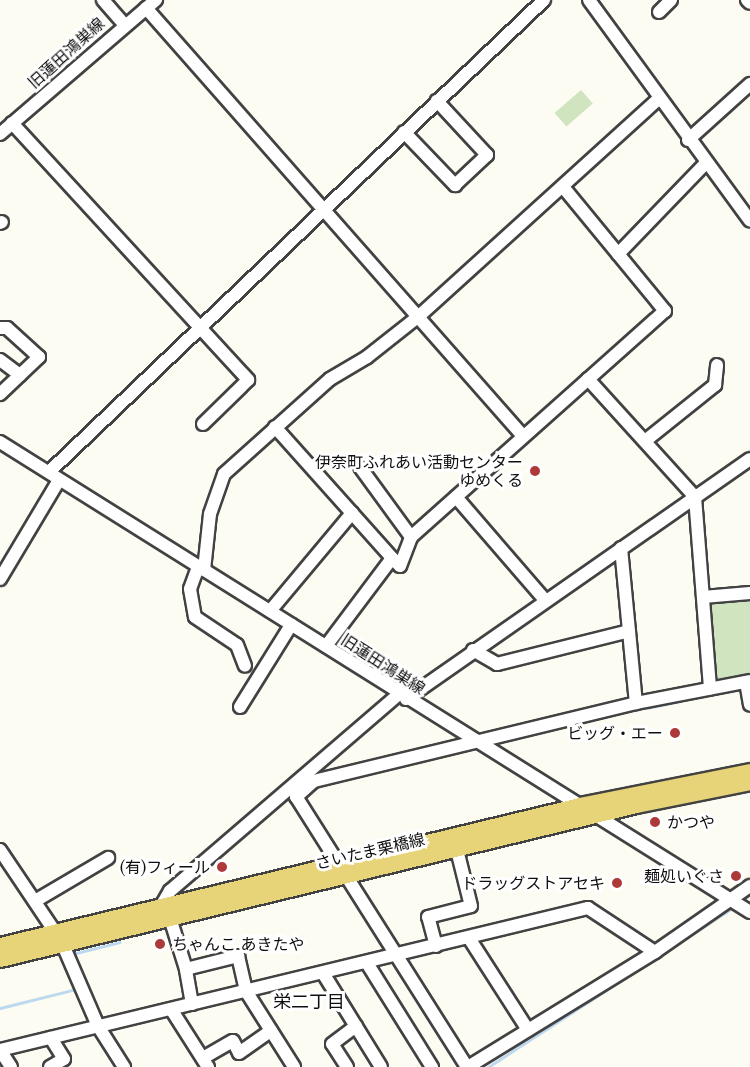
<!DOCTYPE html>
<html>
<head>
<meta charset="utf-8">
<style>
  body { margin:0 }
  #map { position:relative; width:750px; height:1067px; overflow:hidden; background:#fdfcf2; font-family:"Libre Baskerville","Noto Sans JP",serif }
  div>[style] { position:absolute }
  .green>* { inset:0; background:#d0e4bf; transform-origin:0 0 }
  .stream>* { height:3px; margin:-1.5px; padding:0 1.5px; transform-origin:1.5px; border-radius:1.5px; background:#bdd9ef }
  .roads { filter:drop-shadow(2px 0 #424242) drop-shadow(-2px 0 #424242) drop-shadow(0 2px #424242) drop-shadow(0 -2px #424242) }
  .minor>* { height:12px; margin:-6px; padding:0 6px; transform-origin:6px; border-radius:6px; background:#fff }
  .major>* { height:15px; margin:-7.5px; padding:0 7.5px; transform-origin:7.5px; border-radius:7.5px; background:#e7d378 }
  .dots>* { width:16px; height:16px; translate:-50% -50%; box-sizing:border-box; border:3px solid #fff; border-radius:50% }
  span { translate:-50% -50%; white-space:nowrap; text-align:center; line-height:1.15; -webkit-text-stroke:6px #fff; paint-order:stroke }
  .street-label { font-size:16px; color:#0f0f0f }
  .poi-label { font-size:16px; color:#0f0f0f }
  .right { translate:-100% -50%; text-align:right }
  .left { translate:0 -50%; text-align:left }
  .neighbourhood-label { font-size:18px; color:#0f0f0f }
</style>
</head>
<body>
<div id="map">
  <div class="green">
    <div style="left:581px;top:90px;width:18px;height:35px;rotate:49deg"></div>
    <div style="clip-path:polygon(750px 595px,750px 675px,714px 679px,705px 600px)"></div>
  </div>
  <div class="stream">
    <div style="left:693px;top:490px;width:70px;rotate:-35.1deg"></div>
    <div style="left:545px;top:594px;width:174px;rotate:-35.2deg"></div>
    <div style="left:405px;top:692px;width:165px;rotate:-34.8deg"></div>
    <div style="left:647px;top:708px;width:34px;rotate:-12deg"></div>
    <div style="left:173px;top:896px;width:29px;rotate:-41deg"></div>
    <div style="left:740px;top:902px;width:13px;rotate:-39deg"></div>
    <div style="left:53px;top:924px;width:96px;rotate:-13.3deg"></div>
    <div style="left:24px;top:931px;width:24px;rotate:-12deg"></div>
    <div style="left:72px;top:954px;width:49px;rotate:-14deg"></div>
    <div style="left:0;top:1008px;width:78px;rotate:-14deg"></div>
    <div style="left:488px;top:1067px;width:295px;rotate:-33.1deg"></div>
  </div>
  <div class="roads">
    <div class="minor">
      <div style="left:103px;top:0;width:32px;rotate:49deg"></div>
      <div style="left:589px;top:0;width:273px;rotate:53.9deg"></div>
      <div style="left:747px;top:0;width:4px;rotate:45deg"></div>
      <div style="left:146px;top:8px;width:570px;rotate:48.63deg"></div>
      <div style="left:659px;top:12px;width:17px;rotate:-45deg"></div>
      <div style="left:12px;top:123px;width:349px;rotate:47.4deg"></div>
      <div style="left:248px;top:380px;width:63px;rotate:135.6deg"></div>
      <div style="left:404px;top:132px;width:74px;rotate:46.1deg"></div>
      <div style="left:455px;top:185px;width:44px;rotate:-43.2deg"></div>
      <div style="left:487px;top:155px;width:74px;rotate:-132.8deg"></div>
      <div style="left:0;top:134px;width:206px;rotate:-40.7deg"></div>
      <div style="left:688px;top:140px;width:84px;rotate:-42.1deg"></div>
      <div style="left:0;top:223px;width:2px;rotate:-27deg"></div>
      <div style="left:618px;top:254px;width:127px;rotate:-46deg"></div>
      <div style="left:0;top:328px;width:7px"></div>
      <div style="left:7px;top:328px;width:43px;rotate:42.2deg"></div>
      <div style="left:39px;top:357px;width:54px;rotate:136.5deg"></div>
      <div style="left:0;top:360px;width:25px;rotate:37deg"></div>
      <div style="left:588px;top:379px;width:159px;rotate:47.8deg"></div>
      <div style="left:695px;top:497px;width:192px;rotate:85.5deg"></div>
      <div style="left:275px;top:427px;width:176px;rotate:48.2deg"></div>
      <div style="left:645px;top:441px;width:90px;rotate:-38.7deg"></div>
      <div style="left:715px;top:385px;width:20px;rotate:-84deg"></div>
      <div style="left:0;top:442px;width:885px;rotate:32.07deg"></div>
      <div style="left:360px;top:467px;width:87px;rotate:53.9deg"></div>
      <div style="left:49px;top:472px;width:684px;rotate:-43.64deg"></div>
      <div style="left:456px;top:497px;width:135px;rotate:49.2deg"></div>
      <div style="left:621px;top:548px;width:156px;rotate:84.5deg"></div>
      <div style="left:198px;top:567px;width:23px;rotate:110deg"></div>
      <div style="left:190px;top:589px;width:28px;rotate:80deg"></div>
      <div style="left:195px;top:617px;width:50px;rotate:33.7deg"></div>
      <div style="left:237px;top:645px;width:22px;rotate:69deg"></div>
      <div style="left:204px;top:570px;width:56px;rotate:-83.9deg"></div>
      <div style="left:210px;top:514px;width:42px;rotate:-70.7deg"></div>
      <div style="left:224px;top:474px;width:142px;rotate:-41.9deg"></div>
      <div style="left:330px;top:379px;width:43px;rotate:-30.7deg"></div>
      <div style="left:367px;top:357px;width:66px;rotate:-38.3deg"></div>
      <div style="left:419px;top:316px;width:324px;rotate:-42.2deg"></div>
      <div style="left:0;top:579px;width:115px;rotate:-59.2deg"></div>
      <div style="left:703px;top:597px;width:47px;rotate:-4.9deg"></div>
      <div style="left:270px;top:611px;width:128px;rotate:-50.1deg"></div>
      <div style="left:326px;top:646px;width:110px;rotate:-53.1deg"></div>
      <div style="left:392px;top:558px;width:11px;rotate:45deg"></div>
      <div style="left:400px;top:566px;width:31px;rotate:-69deg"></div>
      <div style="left:411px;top:537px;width:340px;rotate:-41.7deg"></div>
      <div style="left:665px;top:311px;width:161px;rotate:-129.4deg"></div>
      <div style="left:473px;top:650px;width:28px;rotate:30deg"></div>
      <div style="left:497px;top:664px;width:136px;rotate:-14deg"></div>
      <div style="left:746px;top:682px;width:23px;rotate:80deg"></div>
      <div style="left:406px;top:699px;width:419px;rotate:-34.9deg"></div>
      <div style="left:240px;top:707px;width:97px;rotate:-58.1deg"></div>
      <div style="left:0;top:850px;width:99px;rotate:56.1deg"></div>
      <div style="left:35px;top:901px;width:85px;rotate:-30.5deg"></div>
      <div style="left:160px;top:908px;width:20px;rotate:-60deg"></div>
      <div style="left:170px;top:891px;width:301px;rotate:-40.7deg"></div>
      <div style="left:170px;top:918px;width:53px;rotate:72.6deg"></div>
      <div style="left:469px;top:938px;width:109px;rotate:57.3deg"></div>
      <div style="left:63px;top:945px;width:88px;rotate:66.6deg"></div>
      <div style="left:98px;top:1026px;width:49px;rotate:57.6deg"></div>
      <div style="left:436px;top:946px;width:30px;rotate:-105deg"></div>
      <div style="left:428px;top:917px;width:44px;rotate:-14.3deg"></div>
      <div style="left:471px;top:906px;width:66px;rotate:-104deg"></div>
      <div style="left:367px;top:963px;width:123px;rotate:58deg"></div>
      <div style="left:323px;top:973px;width:110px;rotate:58.3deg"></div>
      <div style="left:192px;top:1004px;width:36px;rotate:-100deg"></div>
      <div style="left:186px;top:969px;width:54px;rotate:-14deg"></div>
      <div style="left:238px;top:956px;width:36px;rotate:77deg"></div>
      <div style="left:246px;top:991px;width:90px;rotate:57.7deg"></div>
      <div style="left:171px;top:1009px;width:69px;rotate:57.5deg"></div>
      <div style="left:0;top:1050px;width:605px;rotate:-13.58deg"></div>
      <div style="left:588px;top:908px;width:80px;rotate:33.3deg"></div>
      <div style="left:0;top:1050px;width:20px;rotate:57deg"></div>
      <div style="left:203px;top:1058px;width:34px;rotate:-30deg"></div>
      <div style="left:233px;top:1041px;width:13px;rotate:63deg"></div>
      <div style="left:239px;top:1053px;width:39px;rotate:-35deg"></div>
      <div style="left:50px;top:1067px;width:16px;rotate:-30deg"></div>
      <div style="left:64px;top:1059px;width:25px;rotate:-122deg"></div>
      <div style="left:347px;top:1067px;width:27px;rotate:-123deg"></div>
      <div style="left:332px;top:1044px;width:30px;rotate:-37deg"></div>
      <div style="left:467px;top:1067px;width:320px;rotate:-122.3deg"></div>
      <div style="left:296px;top:797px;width:24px;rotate:-42deg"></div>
      <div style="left:314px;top:781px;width:331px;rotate:-13.6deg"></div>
      <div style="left:636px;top:703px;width:116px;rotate:-10.9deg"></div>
      <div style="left:468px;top:1067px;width:220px;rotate:-31.6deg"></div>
      <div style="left:655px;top:952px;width:116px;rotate:-34.8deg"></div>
    </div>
    <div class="major">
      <div style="left:0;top:945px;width:597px;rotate:-13.57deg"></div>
      <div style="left:580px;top:805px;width:173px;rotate:-11.3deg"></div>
      <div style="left:0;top:959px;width:654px;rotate:-13.61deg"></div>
      <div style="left:636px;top:805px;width:116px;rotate:-11.4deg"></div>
    </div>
  </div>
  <div class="dots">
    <div style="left:535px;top:471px;background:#ad3938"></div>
    <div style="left:675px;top:733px;background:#ad3938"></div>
    <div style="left:655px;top:822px;background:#ad3938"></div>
    <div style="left:222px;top:867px;background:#ad3938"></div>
    <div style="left:736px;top:876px;background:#ad3938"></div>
    <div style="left:617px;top:883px;background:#ad3938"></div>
    <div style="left:160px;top:944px;background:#ad3938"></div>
  </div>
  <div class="street-label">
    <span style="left:66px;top:53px;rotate:-42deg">旧蓮田鴻巣線</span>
    <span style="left:383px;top:664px;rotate:33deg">旧蓮田鴻巣線</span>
    <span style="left:370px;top:851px;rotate:-13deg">さいたま栗橋線</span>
  </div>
  <div class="poi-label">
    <span class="right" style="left:523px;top:471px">伊奈町ふれあい活動センター<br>ゆめくる</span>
    <span class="right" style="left:663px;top:733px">ビッグ・エー</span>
    <span class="left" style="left:667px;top:822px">かつや</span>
    <span class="right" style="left:210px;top:867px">(有)フィール</span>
    <span class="right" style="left:724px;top:876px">麺処いぐさ</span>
    <span class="right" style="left:605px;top:883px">ドラッグストアセキ</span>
    <span class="left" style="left:172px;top:944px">ちゃんこ あきたや</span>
  </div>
  <div class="neighbourhood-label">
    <span style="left:309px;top:1002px">栄二丁目</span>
  </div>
</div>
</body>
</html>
